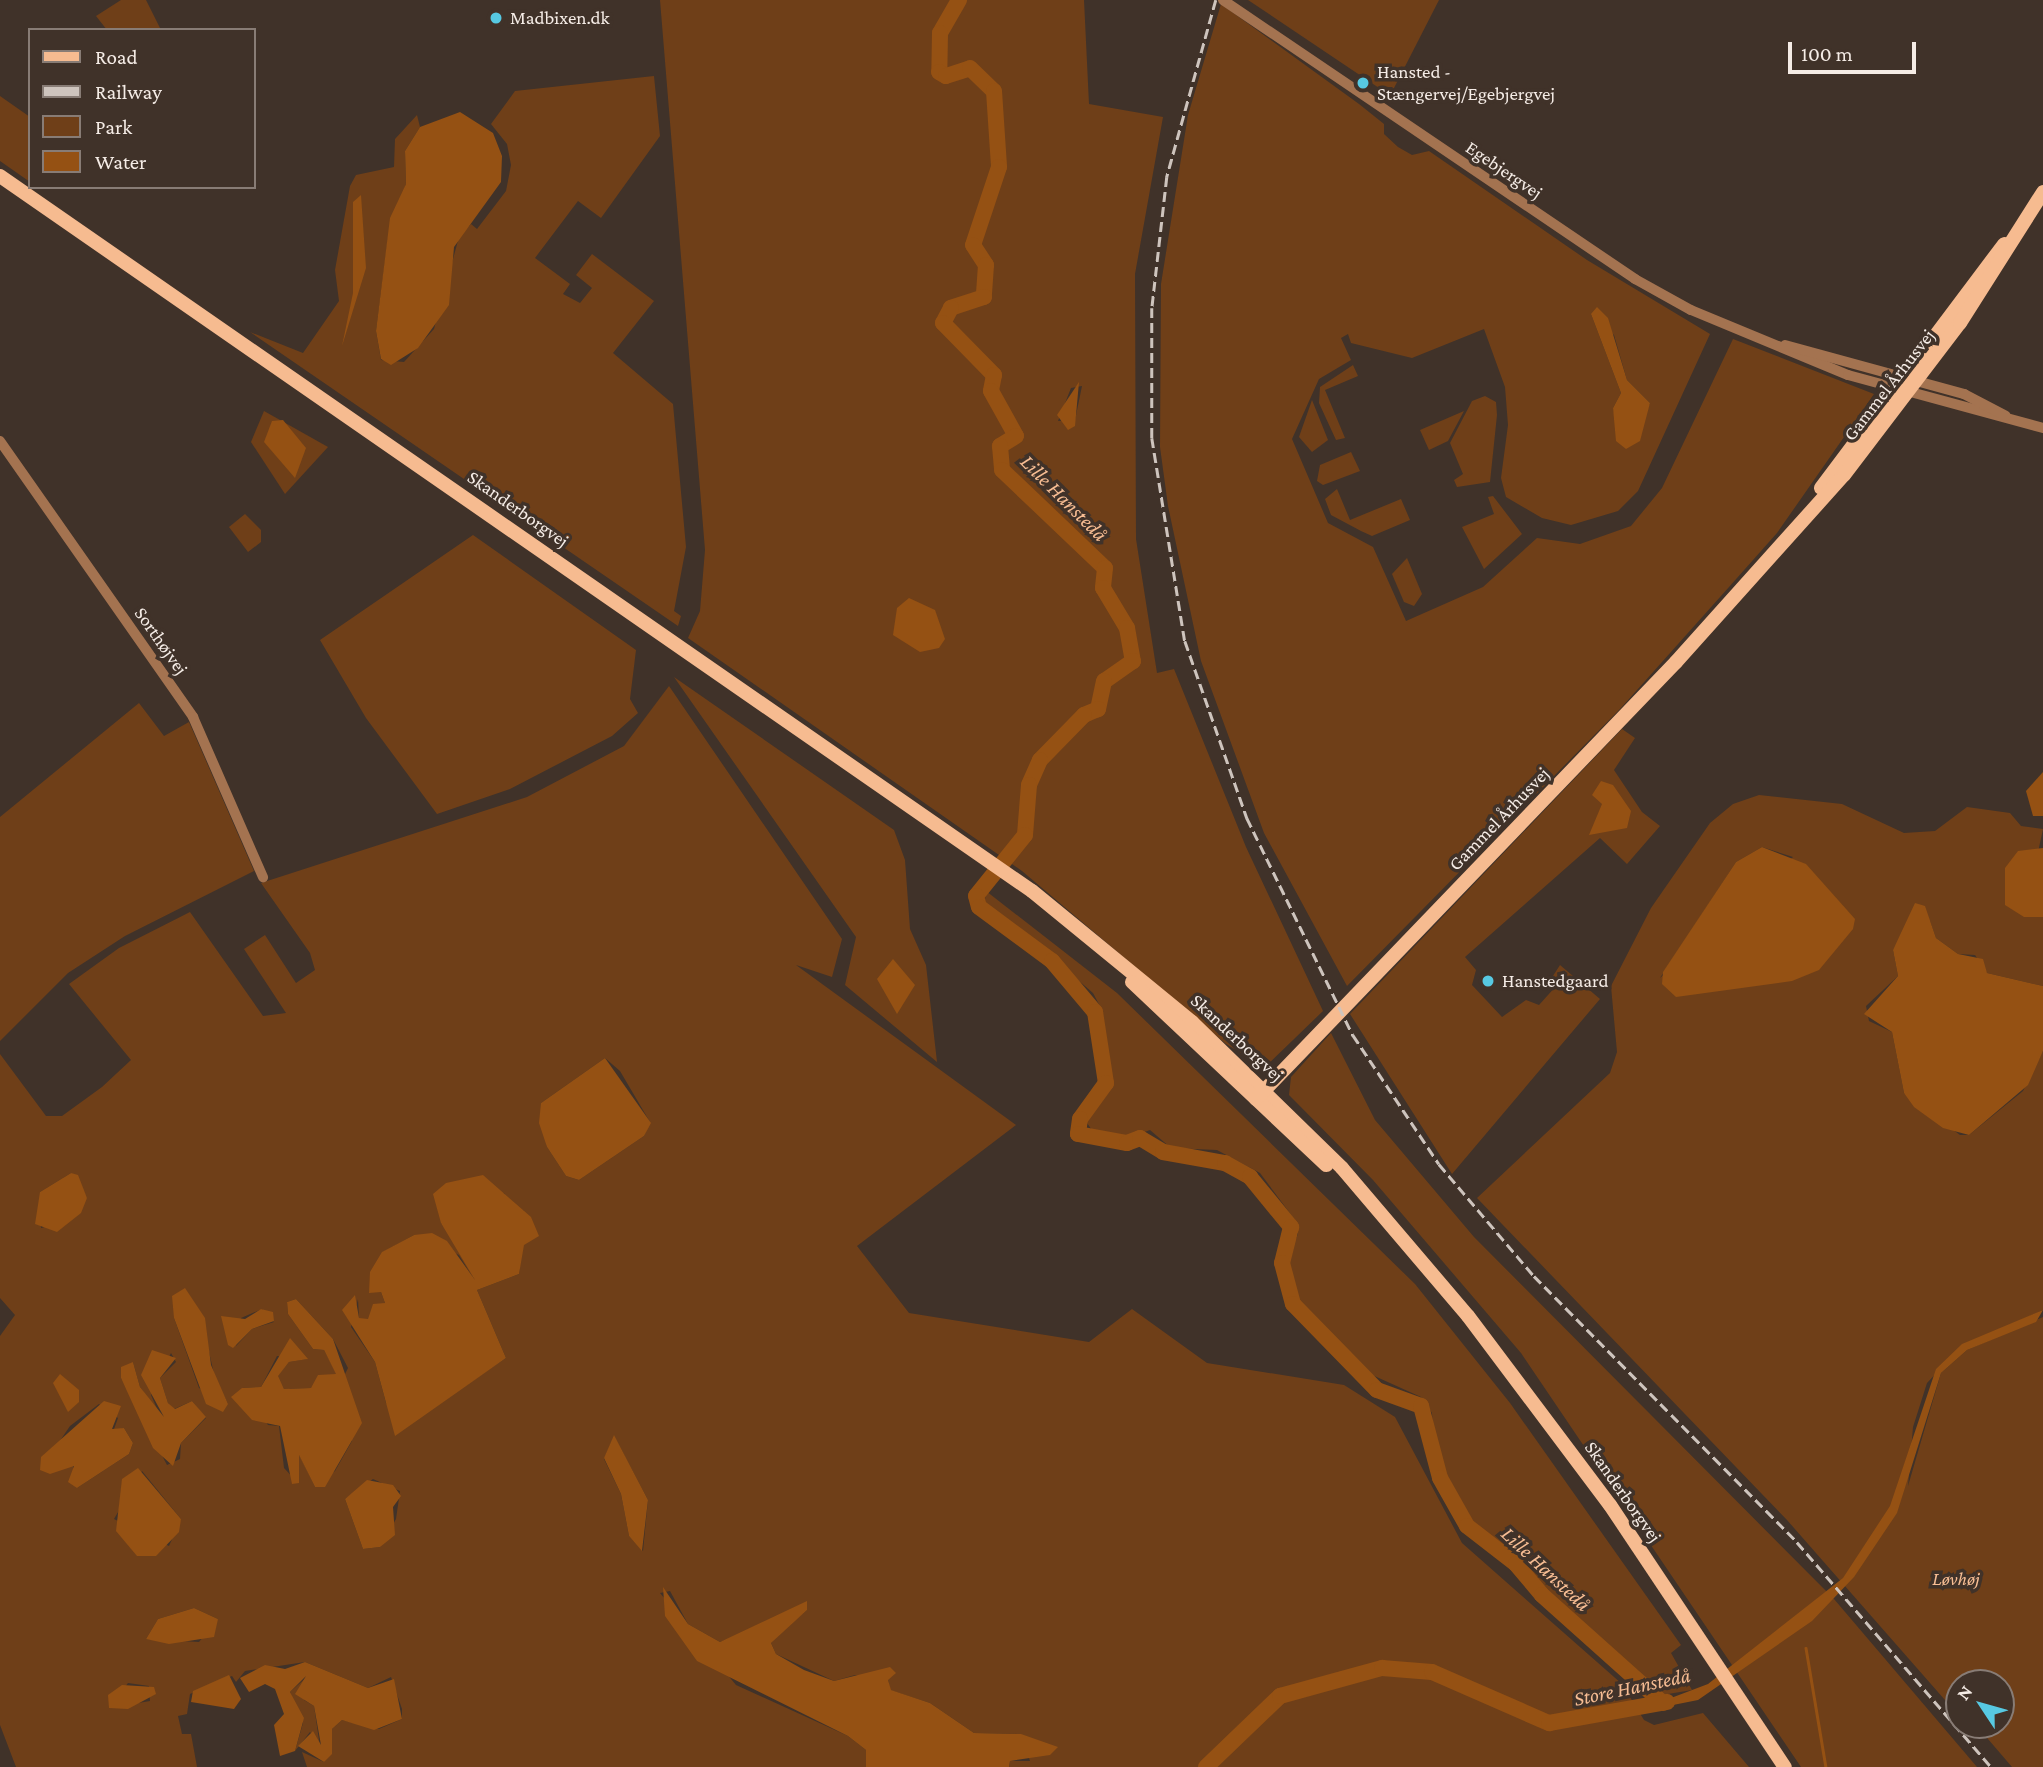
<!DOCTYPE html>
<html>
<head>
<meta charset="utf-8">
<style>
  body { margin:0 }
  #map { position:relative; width:2043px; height:1767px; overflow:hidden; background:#403229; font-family:"Crimson Pro",serif }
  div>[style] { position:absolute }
  .green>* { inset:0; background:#6f3f18 }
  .water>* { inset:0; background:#955113 }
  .stream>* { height:2.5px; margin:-1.25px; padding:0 1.25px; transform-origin:1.25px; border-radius:1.25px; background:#955113 }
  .river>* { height:16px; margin:-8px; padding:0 8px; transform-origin:8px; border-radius:8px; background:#955113 }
  .minor>* { height:10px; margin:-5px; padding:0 5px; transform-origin:5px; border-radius:5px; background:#a47350 }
  .major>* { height:14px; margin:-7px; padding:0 7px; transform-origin:7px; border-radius:7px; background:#f6bb90 }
  .rail>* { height:2.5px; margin-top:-1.25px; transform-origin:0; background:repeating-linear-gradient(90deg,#cec4bd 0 10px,transparent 0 15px) }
  .dots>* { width:19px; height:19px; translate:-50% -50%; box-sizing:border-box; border:4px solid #403229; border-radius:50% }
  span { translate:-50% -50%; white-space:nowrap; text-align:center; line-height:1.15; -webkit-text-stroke:7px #403229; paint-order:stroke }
  .poi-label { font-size:19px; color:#f5ece6 }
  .left { translate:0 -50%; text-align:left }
  .street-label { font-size:19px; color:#f5ece6 }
  .park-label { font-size:19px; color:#f8be94; font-style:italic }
  .water-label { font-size:21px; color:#f7bd93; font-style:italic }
  .legend { position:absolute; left:28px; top:28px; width:228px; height:161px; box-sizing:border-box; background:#403229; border:2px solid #887c75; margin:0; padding:9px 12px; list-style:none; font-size:21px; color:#f5ece6 }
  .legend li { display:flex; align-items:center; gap:14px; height:35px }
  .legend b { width:35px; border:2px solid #887c75 }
  .north { position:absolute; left:1945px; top:1669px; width:70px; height:70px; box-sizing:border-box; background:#403229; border:2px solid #887c75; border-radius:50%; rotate:306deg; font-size:19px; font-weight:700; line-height:28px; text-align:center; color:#f5ece6 }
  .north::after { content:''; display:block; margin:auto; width:24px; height:32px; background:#57c9e2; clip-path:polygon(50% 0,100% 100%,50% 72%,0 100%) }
  .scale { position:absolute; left:1788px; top:42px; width:128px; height:32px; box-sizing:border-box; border:4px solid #f5ece6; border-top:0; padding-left:9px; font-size:21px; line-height:24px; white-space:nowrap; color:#f5ece6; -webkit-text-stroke:5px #403229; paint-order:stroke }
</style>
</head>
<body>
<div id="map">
  <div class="green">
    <div style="clip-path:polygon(121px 0,146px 0,161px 30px,107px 30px,96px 16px)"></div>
    <div style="clip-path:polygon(evenodd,660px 0,1084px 0,1089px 104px,1163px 117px,1135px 274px,1136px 539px,1157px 673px,1174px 669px,1246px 847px,1323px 1011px,1265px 1067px,1226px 1044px,1022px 871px,688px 638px,700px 611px,705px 550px,660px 0,1082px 386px,1075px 420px,1058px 421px,1071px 388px,1082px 386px)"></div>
    <div style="clip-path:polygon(1248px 0,1439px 0,1394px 88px,1385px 92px)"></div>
    <div style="clip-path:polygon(evenodd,1221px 4px,1359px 104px,1384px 124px,1384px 134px,1398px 147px,1412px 155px,1429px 151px,1587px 260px,1710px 334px,1638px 491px,1618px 511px,1571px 525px,1542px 518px,1506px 497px,1501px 478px,1508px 425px,1505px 387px,1484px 329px,1412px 358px,1351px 343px,1348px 334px,1341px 338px,1351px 360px,1319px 379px,1292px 439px,1328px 523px,1373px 547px,1406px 621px,1483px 587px,1537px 538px,1580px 544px,1631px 526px,1662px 488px,1733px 339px,1874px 394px,1777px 533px,1729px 587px,1620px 709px,1347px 986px,1264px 833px,1201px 661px,1168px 506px,1160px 447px,1161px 284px,1188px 115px,1221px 4px,1591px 314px,1614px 335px,1627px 380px,1650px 403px,1639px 431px,1618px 432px,1613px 408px,1621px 393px,1591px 314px)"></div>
    <div style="clip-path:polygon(654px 76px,660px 136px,601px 218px,578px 201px,535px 258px,570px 284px,563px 294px,580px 303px,592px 288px,576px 275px,592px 254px,654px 301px,613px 353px,673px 404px,686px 547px,674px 611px,681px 616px,678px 626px,250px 332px,303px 353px,339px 301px,335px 270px,350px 186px,356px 175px,394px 167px,395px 139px,417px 115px,420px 127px,405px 151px,406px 184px,388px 238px,376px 331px,381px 360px,404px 362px,434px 329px,459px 237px,471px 224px,477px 229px,506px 191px,511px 165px,507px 144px,491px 124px,515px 91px)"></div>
    <div style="clip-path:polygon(0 96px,30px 117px,30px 182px,0 161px)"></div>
    <div style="clip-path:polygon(1353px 365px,1358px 376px,1325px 390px,1345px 438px,1336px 440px,1319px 403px,1320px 387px)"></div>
    <div style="clip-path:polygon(1485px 396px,1496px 402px,1497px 415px,1490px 482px,1457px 487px,1454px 480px,1463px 474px,1450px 443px,1472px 401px)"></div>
    <div style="clip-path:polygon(1312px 400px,1328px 440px,1312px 452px,1299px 437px)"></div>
    <div style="clip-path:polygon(264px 411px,328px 447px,285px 494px,251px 442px)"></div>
    <div style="clip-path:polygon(1464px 411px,1448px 441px,1429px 450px,1420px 430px)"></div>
    <div style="clip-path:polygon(1351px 452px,1360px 471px,1323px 485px,1317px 481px,1320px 465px)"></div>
    <div style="clip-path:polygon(1337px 489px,1350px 520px,1401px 499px,1410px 520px,1372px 536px,1361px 531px,1331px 515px,1325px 499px)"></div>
    <div style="clip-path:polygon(1493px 496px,1522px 534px,1484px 569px,1462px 527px,1494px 514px,1488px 497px)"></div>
    <div style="clip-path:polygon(245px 514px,261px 530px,261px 542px,248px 552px,229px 527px)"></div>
    <div style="clip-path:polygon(473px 535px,636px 650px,630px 699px,638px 713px,612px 736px,510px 789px,437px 814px,366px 718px,320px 640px)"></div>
    <div style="clip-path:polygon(1407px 558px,1422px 594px,1414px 606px,1404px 602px,1392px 574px)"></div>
    <div style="clip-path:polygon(674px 677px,894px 830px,905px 860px,910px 929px,926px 965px,937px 1062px,845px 985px,856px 937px)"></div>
    <div style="clip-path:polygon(evenodd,669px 686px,842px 939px,832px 977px,796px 965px,1016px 1125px,857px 1246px,909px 1313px,1089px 1342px,1132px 1309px,1207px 1363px,1344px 1385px,1395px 1417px,1462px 1543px,1622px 1684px,1644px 1720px,1654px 1725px,1703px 1713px,1749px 1767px,1009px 1767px,1010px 1761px,1030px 1761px,1021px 1734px,974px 1733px,930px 1703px,890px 1690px,888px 1680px,855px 1675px,834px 1681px,776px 1654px,771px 1643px,777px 1635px,807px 1610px,720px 1642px,688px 1624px,670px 1591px,660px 1593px,736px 1685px,848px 1736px,866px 1750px,866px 1767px,307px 1767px,302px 1752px,324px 1762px,332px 1729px,342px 1720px,379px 1729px,402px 1719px,402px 1709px,391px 1677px,368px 1688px,305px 1662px,245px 1671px,236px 1682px,232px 1676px,190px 1694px,187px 1714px,178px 1716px,182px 1734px,191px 1734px,197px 1767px,16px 1767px,0 1725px,0 1336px,15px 1315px,0 1298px,0 1054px,46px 1116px,62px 1116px,102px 1087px,131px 1060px,69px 984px,119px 948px,190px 912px,263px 1016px,286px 1013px,244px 949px,265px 935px,296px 983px,315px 970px,310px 953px,261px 883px,527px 797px,624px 746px,669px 686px,605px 1058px,620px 1071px,650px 1122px,644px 1136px,579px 1180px,566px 1176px,547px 1147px,541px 1103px,605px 1058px,669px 686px,71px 1173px,87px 1198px,67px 1221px,41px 1228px,40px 1192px,71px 1173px,669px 686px,504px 1193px,511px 1206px,524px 1211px,519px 1274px,477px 1290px,506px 1358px,409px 1424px,386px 1403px,375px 1362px,351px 1327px,358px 1299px,359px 1319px,369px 1319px,385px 1303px,381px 1292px,369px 1292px,383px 1252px,414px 1235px,459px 1255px,475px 1281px,464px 1252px,441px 1223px,504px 1193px,669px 686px,296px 1299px,333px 1339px,348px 1368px,342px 1380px,352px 1398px,352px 1441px,335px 1471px,315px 1487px,299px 1454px,298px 1483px,284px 1468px,279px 1426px,268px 1425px,242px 1388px,261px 1387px,277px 1356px,307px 1359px,289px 1362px,277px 1376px,284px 1389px,311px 1388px,337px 1374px,324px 1350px,313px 1349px,288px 1314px,287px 1302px,296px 1299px,669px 686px,262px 1309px,274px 1322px,252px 1329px,236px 1346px,241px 1318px,262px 1309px,669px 686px,174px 1318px,203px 1326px,215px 1378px,228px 1404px,199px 1388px,174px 1318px,669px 686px,171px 1353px,176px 1362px,160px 1378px,168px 1403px,174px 1409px,192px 1401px,206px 1418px,181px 1443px,180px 1459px,167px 1465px,121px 1378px,133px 1362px,140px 1387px,161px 1418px,151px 1395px,171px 1353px,669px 686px,99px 1404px,118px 1418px,113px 1432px,124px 1428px,133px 1443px,129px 1454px,77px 1488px,73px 1466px,40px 1470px,70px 1426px,99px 1404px,669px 686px,614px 1436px,648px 1500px,643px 1551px,629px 1536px,621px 1494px,604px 1459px,614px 1436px,669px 686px,142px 1471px,181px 1519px,169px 1546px,114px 1519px,142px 1471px,669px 686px,373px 1479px,400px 1491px,396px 1519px,380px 1547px,363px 1549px,345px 1499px,373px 1479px,669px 686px,194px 1608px,218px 1619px,199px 1642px,146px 1639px,158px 1619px,194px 1608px,669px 686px,128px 1683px,149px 1686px,150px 1701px,109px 1708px,128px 1683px)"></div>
    <div style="clip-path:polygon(139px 703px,164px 736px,189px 722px,254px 871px,125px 936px,68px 973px,0 1041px,0 817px)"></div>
    <div style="clip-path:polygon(1622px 729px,1635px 738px,1614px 770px,1642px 812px,1660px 826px,1627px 864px,1600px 838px,1465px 957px,1476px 970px,1472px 985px,1502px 1017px,1526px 1000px,1539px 1005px,1557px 985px,1551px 979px,1560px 965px,1600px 999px,1452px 1174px,1350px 1014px)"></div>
    <div style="clip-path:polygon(evenodd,1759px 795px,1842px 804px,1904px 833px,1935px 831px,1967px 807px,2010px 813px,2021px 826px,2043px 829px,2024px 917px,2043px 917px,2043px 986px,1987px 973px,1975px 955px,1958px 954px,1936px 938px,1930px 921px,1906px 927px,1893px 950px,1898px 976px,1866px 1006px,1869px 1021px,1892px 1032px,1904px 1093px,1960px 1135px,1969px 1135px,2023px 1091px,2043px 1051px,2043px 1310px,1960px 1348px,1927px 1383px,1913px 1427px,1908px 1486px,1941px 1373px,1967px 1350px,2043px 1317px,2043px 1767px,2012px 1767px,1976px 1725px,2001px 1725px,2001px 1683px,1959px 1683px,1959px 1716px,1787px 1520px,1477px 1198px,1610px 1073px,1617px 1052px,1611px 986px,1651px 908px,1710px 823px,1733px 804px,1759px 795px,1762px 847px,1793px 857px,1660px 978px,1736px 862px,1762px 847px)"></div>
    <div style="clip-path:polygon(986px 891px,1117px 993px,1415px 1284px,1510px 1403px,1681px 1645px,1671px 1653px,1692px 1690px,1662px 1695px,1648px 1685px,1470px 1520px,1434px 1450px,1432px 1413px,1421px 1397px,1370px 1374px,1297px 1301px,1287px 1260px,1298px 1234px,1295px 1220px,1260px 1173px,1217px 1150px,1171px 1148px,1150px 1130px,1121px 1141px,1094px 1133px,1087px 1123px,1110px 1073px,1101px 1008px,1093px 993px,1032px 940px,984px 907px)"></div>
    <div style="clip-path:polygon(1331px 1033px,1375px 1120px,1474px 1237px,1834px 1599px,1977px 1767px,1801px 1767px,1521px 1353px,1373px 1180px,1289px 1095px,1291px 1077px)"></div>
    <div style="clip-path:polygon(308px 1676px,304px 1700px,314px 1706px,320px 1747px,310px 1732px,295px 1751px,303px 1723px,290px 1692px)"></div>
  </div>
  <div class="water">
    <div style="clip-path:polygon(460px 112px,493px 133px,502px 156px,501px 182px,454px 247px,449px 305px,418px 348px,391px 365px,381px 359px,376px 331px,390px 218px,406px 184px,405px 151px,420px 127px)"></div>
    <div style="clip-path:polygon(361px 195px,366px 268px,342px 346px,353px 293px,353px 202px)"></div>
    <div style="clip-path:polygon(1597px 307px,1608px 318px,1627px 380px,1650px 403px,1640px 441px,1626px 449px,1616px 441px,1613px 408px,1621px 393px,1591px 314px)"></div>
    <div style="clip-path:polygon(1079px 382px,1075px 426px,1068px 430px,1057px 415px)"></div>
    <div style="clip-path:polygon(283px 420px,306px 448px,295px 478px,264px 442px,272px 421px)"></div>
    <div style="clip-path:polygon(909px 598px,935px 610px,945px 639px,939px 648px,920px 652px,893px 635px,897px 608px)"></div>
    <div style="clip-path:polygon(2043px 772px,2043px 816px,2033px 816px,2026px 791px)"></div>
    <div style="clip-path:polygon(1601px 781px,1613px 785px,1631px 811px,1627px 828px,1589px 835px,1602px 804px,1592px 795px)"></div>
    <div style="clip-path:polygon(1762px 847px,1806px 864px,1855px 919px,1853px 929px,1819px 970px,1792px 981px,1676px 997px,1662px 984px,1663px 972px,1736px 862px)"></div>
    <div style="clip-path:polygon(2043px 848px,2043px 917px,2024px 917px,2005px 905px,2005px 868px,2018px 851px)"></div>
    <div style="clip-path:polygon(1915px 903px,1925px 906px,1936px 938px,1958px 954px,1983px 959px,1987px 973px,2043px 986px,2043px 1051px,2028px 1085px,1969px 1135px,1943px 1128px,1914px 1107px,1904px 1093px,1892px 1032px,1864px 1014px,1898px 976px,1893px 950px)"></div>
    <div style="clip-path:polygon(893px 959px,915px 985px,897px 1014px,877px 979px)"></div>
    <div style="clip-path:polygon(605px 1058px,651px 1123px,644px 1136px,579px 1180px,566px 1176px,547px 1147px,539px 1123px,541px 1103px)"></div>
    <div style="clip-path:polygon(71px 1173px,78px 1175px,87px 1198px,81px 1213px,57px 1232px,35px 1224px,40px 1192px)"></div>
    <div style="clip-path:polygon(483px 1175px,531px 1217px,539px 1236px,524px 1245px,519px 1274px,477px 1290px,506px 1358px,395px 1436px,375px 1362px,342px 1310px,355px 1295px,359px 1318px,368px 1319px,373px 1304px,385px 1303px,381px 1292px,369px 1293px,370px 1272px,382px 1252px,414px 1235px,432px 1233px,447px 1241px,475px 1280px,441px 1223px,433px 1194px,446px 1183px)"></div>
    <div style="clip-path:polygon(185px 1288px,205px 1318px,211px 1365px,228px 1404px,223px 1412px,206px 1404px,174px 1318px,172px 1296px)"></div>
    <div style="clip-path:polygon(296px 1299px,333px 1339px,362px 1423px,325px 1487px,315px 1487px,299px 1455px,299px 1483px,292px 1484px,280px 1426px,252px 1420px,231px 1397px,242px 1388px,261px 1387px,290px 1338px,308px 1359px,289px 1362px,278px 1376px,284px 1389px,311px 1388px,318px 1375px,336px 1374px,324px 1350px,313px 1349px,288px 1314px,287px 1302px)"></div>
    <div style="clip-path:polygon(261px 1309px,273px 1312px,274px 1321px,252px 1329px,233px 1348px,228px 1345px,221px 1316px,245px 1319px)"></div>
    <div style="clip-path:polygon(2043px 1310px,2036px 1322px,1967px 1350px,1941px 1373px,1897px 1513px,1854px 1577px,1812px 1621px,1698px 1700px,1648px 1710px,1654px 1700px,1646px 1693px,1650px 1688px,1671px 1698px,1708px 1684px,1843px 1578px,1890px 1506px,1936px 1369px,1962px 1344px)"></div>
    <div style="clip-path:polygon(152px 1350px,176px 1358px,160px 1378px,168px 1403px,175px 1409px,192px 1401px,206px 1417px,181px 1443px,173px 1466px,153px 1448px,121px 1378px,121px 1367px,133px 1362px,140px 1387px,164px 1417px,141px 1375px)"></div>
    <div style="clip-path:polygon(60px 1374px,79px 1390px,79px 1402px,68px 1412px,53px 1383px)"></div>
    <div style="clip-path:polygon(104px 1401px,121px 1406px,112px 1429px,124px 1428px,133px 1443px,129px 1454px,77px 1488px,68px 1482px,74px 1466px,50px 1474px,40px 1470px,41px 1457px)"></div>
    <div style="clip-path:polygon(614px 1435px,648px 1500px,642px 1551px,629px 1536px,621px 1494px,604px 1458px)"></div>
    <div style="clip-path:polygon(138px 1468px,181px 1519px,179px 1532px,156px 1556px,137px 1556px,116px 1531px,122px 1479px)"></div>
    <div style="clip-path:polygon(367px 1480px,393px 1485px,401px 1496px,393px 1507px,395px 1535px,380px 1547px,363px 1549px,345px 1499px)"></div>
    <div style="clip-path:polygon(663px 1587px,688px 1624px,720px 1642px,807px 1601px,807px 1610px,771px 1643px,776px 1654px,804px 1670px,834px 1681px,890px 1667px,896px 1673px,888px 1680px,891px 1690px,930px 1703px,974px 1733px,1021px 1734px,1058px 1747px,1050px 1755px,1010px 1761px,1009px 1767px,866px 1767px,866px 1750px,848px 1736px,697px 1661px,665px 1616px)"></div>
    <div style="clip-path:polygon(194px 1608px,218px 1619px,214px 1637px,169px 1644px,146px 1639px,158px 1619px)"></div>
    <div style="clip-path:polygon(305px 1662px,368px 1688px,394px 1679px,402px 1719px,374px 1730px,342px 1720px,332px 1729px,332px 1754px,324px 1762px,298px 1746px,313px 1731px,321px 1745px,314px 1706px,295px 1694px,306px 1676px,290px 1692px,304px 1718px,295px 1751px,280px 1756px,274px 1725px,284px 1714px,275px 1689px,265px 1684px,249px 1692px,240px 1678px,265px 1665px,285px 1669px)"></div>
    <div style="clip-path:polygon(229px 1675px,241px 1699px,234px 1709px,191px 1702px,193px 1691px)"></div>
    <div style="clip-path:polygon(122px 1685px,154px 1687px,156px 1694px,128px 1709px,109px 1708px,108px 1695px)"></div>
  </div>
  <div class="stream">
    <div style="left:1806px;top:1648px;width:121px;rotate:80.5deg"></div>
  </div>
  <div class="river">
    <div style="left:959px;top:0;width:38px;rotate:120deg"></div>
    <div style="left:940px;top:33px;width:39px;rotate:91deg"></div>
    <div style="left:939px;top:72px;width:8px;rotate:30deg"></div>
    <div style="left:946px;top:76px;width:25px;rotate:-18deg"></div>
    <div style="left:970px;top:68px;width:33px;rotate:44deg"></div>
    <div style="left:994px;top:91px;width:76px;rotate:86.2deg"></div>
    <div style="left:999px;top:167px;width:82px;rotate:108.4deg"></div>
    <div style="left:973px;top:245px;width:24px;rotate:57deg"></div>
    <div style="left:986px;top:265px;width:32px;rotate:94deg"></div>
    <div style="left:984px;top:297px;width:35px;rotate:162deg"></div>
    <div style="left:951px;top:308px;width:17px;rotate:118deg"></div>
    <div style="left:943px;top:323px;width:73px;rotate:45.6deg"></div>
    <div style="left:994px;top:375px;width:16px;rotate:101deg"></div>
    <div style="left:991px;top:391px;width:51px;rotate:60.9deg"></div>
    <div style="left:1016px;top:436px;width:19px;rotate:148deg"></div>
    <div style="left:1000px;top:446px;width:24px;rotate:85deg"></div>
    <div style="left:1002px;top:470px;width:142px;rotate:43.6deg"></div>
    <div style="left:1105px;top:568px;width:20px;rotate:96deg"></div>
    <div style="left:1103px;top:588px;width:47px;rotate:59deg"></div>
    <div style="left:1127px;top:628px;width:34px;rotate:80deg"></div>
    <div style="left:1133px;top:661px;width:35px;rotate:145deg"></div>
    <div style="left:1104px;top:681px;width:29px;rotate:102deg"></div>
    <div style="left:1098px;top:709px;width:15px;rotate:157deg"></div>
    <div style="left:1084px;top:715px;width:63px;rotate:134.4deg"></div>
    <div style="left:1040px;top:760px;width:27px;rotate:114deg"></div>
    <div style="left:1029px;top:785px;width:50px;rotate:94.6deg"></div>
    <div style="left:1025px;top:835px;width:78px;rotate:128.8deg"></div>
    <div style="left:976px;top:896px;width:11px;rotate:75deg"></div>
    <div style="left:979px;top:907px;width:91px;rotate:36.5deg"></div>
    <div style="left:1052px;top:961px;width:67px;rotate:49.9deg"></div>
    <div style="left:1095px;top:1012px;width:72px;rotate:81.2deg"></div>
    <div style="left:1106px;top:1083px;width:44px;rotate:125.8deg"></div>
    <div style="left:1080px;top:1119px;width:15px;rotate:98deg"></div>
    <div style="left:1078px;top:1134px;width:50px;rotate:10.4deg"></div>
    <div style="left:1127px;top:1143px;width:14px;rotate:-21deg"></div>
    <div style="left:1140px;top:1138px;width:27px;rotate:31deg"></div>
    <div style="left:1163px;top:1152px;width:63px;rotate:10.1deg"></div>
    <div style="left:1225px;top:1163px;width:29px;rotate:29deg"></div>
    <div style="left:1250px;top:1177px;width:65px;rotate:50.6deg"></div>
    <div style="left:1291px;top:1227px;width:37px;rotate:104deg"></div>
    <div style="left:1282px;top:1263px;width:42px;rotate:75deg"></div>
    <div style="left:1293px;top:1304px;width:120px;rotate:45.7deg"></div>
    <div style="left:1377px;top:1390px;width:47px;rotate:20deg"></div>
    <div style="left:1421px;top:1406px;width:74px;rotate:75.2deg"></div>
    <div style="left:1440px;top:1478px;width:55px;rotate:60.6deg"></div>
    <div style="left:1467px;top:1526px;width:62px;rotate:37.8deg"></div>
    <div style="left:1516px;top:1564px;width:40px;rotate:50deg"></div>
    <div style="left:1542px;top:1595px;width:162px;rotate:41.8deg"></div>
    <div style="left:1206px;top:1767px;width:103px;rotate:-43.8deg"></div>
    <div style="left:1280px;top:1696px;width:106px;rotate:-15.4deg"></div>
    <div style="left:1382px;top:1668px;width:50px;rotate:4.6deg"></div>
    <div style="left:1432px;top:1672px;width:128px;rotate:23.6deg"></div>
    <div style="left:1549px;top:1723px;width:120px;rotate:-10.1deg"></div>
  </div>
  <div class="minor">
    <div style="left:1223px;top:0;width:498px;rotate:34.1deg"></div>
    <div style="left:1635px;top:279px;width:64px;rotate:29deg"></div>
    <div style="left:1691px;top:310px;width:170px;rotate:22.5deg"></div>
    <div style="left:1848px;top:375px;width:202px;rotate:15.2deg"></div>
    <div style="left:1785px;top:345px;width:186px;rotate:15.3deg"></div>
    <div style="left:1964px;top:394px;width:47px;rotate:27.6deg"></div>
    <div style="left:0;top:441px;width:337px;rotate:55deg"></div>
    <div style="left:193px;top:717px;width:175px;rotate:66.4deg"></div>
  </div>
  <div class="major">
    <div style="left:0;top:176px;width:1255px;rotate:34.72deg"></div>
    <div style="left:1032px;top:891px;width:207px;rotate:39.3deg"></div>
    <div style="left:1192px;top:1022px;width:209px;rotate:44.2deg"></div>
    <div style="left:1342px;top:1168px;width:194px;rotate:49.6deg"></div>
    <div style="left:1468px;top:1316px;width:236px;rotate:53.1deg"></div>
    <div style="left:1610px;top:1505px;width:315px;rotate:56.3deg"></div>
    <div style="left:1821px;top:488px;width:305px;rotate:-53.1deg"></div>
    <div style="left:1132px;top:982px;width:267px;rotate:43.3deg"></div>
    <div style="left:1256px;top:1099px;width:606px;rotate:-46.14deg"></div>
    <div style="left:1676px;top:662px;width:251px;rotate:-48.1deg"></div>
    <div style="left:1844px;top:475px;width:191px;rotate:-52.7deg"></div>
    <div style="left:1960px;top:323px;width:155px;rotate:-57.6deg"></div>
  </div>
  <div class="rail">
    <div style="left:1216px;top:0;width:184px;rotate:105.5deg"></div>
    <div style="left:1167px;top:177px;width:132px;rotate:96.5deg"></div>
    <div style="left:1152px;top:308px;width:130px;rotate:90deg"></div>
    <div style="left:1152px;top:438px;width:206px;rotate:80.8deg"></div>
    <div style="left:1185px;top:641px;width:188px;rotate:70.7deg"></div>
    <div style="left:1247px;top:818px;width:242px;rotate:64deg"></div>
    <div style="left:1353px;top:1035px;width:155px;rotate:56.3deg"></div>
    <div style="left:1439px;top:1164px;width:147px;rotate:49.7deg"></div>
    <div style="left:1534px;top:1276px;width:374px;rotate:45.3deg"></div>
    <div style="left:1797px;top:1542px;width:297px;rotate:49.2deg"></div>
  </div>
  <div class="dots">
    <div style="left:496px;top:18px;background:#57c9e2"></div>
    <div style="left:1363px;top:83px;background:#57c9e2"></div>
    <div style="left:1488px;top:981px;background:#57c9e2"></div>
  </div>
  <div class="poi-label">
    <span class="left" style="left:510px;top:18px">Madbixen.dk</span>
    <span class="left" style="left:1377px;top:83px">Hansted -<br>Stængervej/Egebjergvej</span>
    <span class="left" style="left:1502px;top:981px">Hanstedgaard</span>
  </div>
  <div class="street-label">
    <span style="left:1504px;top:170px;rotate:34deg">Egebjergvej</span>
    <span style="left:1889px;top:385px;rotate:-52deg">Gammel Århusvej</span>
    <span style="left:518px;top:509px;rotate:35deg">Skanderborgvej</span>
    <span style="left:161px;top:641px;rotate:55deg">Sorthøjvej</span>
    <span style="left:1499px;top:819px;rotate:-46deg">Gammel Århusvej</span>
    <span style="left:1237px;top:1038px;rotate:43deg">Skanderborgvej</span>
    <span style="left:1623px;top:1492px;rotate:55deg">Skanderborgvej</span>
  </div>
  <div class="park-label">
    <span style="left:1956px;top:1579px">Løvhøj</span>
  </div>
  <div class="water-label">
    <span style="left:1064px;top:498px;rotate:45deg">Lille Hanstedå</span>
    <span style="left:1546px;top:1569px;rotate:43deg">Lille Hanstedå</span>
    <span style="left:1632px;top:1687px;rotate:-12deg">Store Hanstedå</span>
  </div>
  <ul class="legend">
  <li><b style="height:9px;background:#f6bb90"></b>Road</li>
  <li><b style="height:9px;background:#cec4bd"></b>Railway</li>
  <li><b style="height:19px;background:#6f3f18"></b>Park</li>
  <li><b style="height:19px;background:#955113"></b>Water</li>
  </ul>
  <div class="north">N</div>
  <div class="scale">100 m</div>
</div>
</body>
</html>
